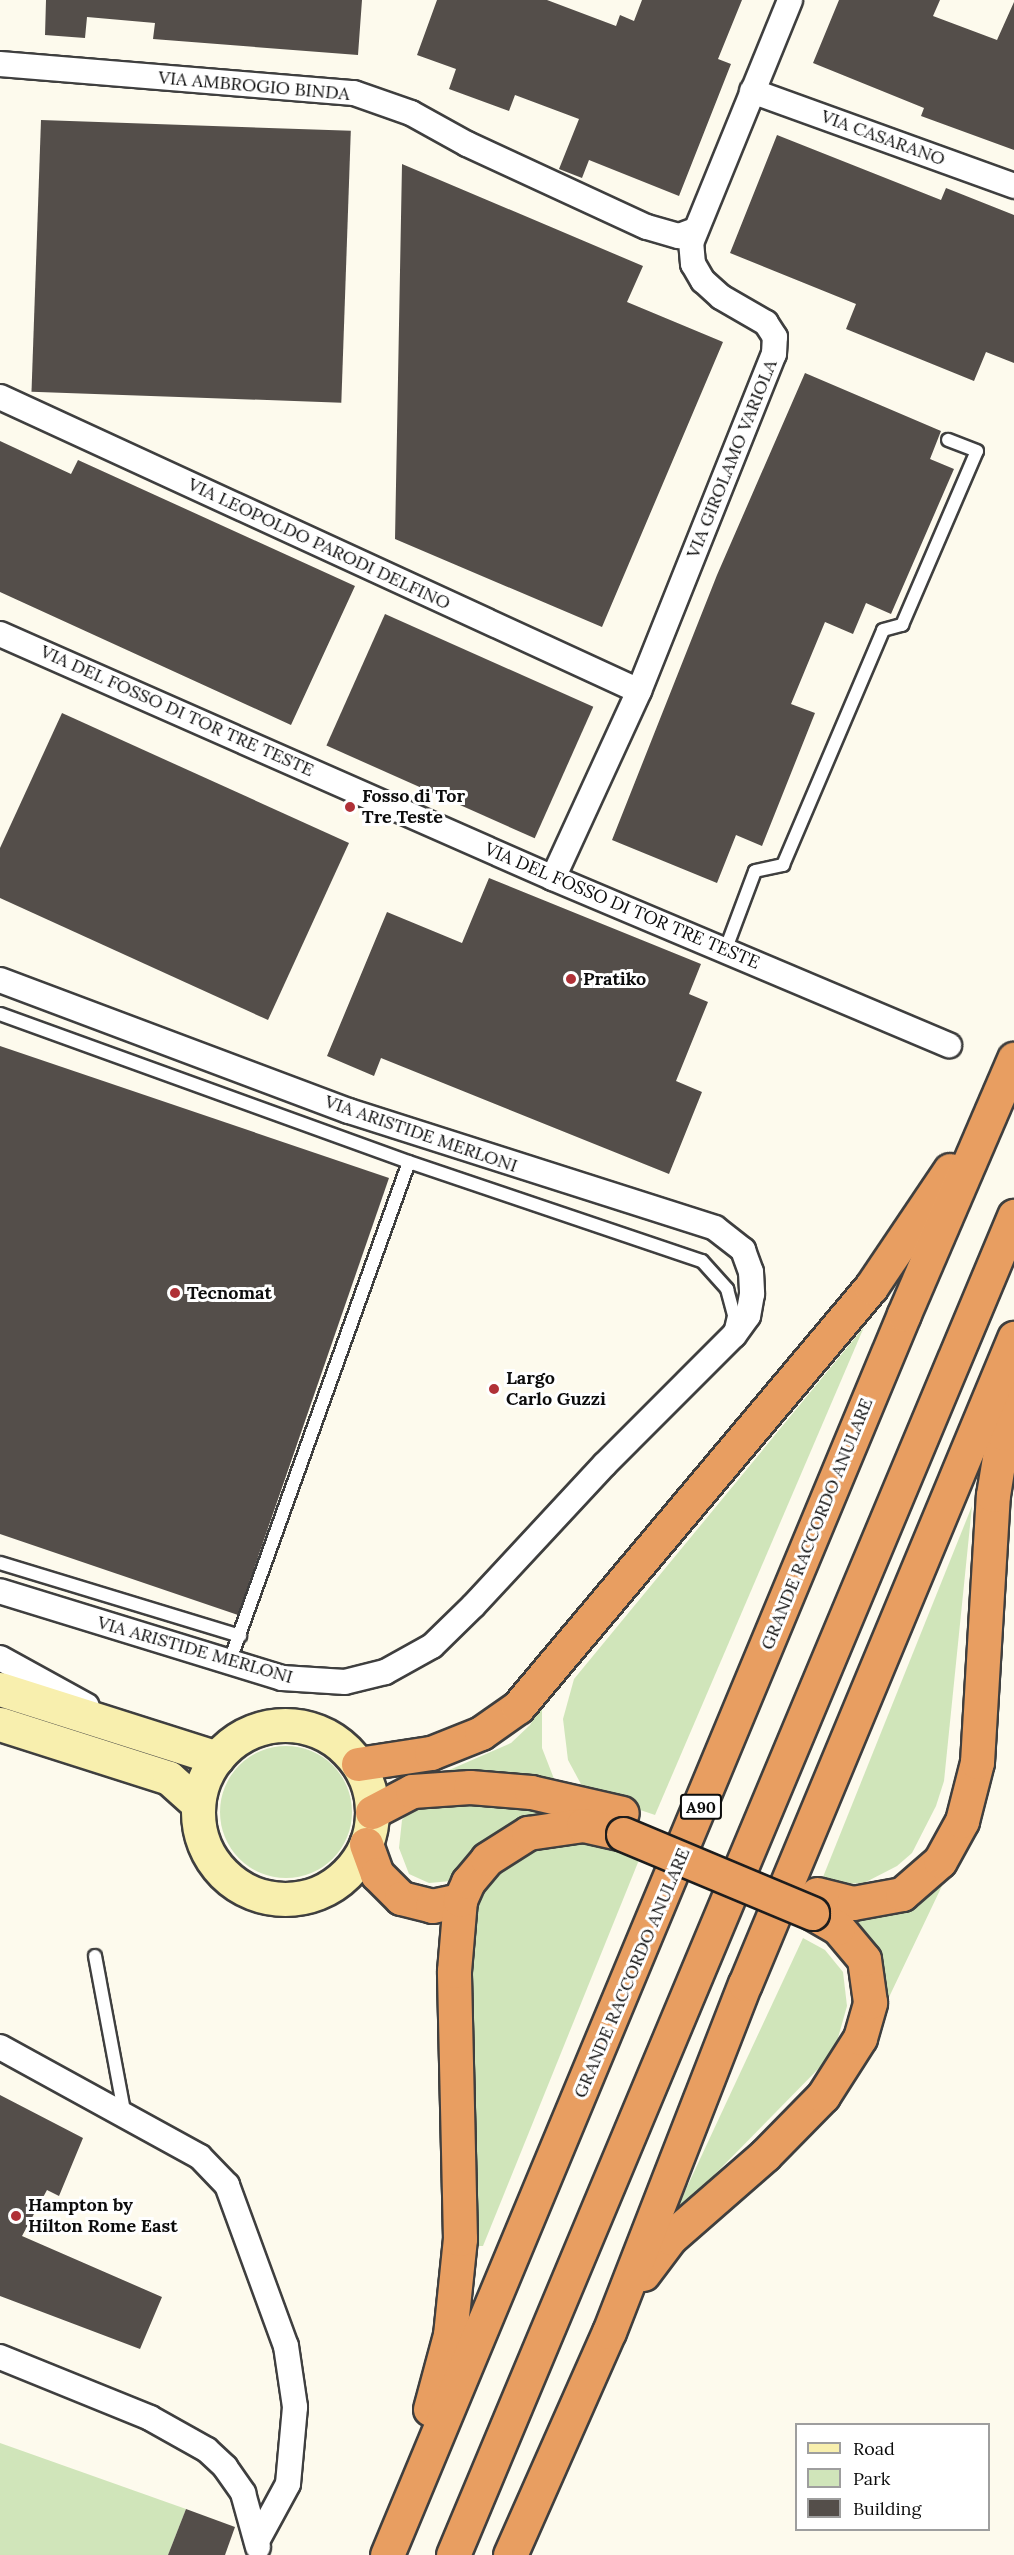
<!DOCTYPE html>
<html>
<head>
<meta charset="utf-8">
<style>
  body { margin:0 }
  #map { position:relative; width:1014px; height:2555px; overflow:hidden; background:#fdfaed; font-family:Lora,serif }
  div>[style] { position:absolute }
  .green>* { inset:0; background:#d0e5ba }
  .round { border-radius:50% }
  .building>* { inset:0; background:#544e4a; transform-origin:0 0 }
  .roads { filter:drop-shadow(2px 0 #3f3f3f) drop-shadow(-2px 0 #3f3f3f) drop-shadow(0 2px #3f3f3f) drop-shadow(0 -2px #3f3f3f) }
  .lane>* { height:12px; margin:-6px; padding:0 6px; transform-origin:6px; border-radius:6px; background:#fff }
  .street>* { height:24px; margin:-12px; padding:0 12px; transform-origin:12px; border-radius:12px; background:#fff }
  .secondary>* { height:33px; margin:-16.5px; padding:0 16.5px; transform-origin:16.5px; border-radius:16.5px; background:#f8efae }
  .secondary>.ring { margin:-16.5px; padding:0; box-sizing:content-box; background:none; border:33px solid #f8efae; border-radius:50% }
  .highway>* { height:33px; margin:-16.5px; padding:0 16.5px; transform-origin:16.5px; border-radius:16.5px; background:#e89e61 }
  .bridges { filter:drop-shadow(2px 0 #1d1d1d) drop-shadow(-2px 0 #1d1d1d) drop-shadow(0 2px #1d1d1d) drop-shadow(0 -2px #1d1d1d) }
  .highway-bridge>* { height:33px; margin:-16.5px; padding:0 16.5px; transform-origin:16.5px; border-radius:16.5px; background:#e89e61 }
  .dots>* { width:16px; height:16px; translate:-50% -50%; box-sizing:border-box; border:3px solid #fff; border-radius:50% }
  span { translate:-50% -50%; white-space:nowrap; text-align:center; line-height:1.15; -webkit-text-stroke:6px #fff; paint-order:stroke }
  .shield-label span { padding:2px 4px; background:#fff; border:2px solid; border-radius:4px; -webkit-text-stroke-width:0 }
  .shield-label { font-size:16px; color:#0c0c0c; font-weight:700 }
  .street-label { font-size:18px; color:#0c0c0c }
  .poi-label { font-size:18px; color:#0c0c0c; font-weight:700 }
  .left { translate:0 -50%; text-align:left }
  .legend { position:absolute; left:795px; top:2423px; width:195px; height:108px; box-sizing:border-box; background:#fff; border:2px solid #9e9e9e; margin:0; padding:8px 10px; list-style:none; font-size:18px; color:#0c0c0c }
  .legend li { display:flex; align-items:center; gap:12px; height:30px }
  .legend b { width:30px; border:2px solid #9e9e9e }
</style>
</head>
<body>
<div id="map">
  <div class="green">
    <div style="clip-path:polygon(864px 1327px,655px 1815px,593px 1794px,582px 1786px,568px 1760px,563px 1719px,574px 1679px)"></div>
    <div style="clip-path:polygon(972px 1506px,944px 1781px,936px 1806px,912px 1853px,897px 1866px,864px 1883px,840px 1884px,823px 1877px)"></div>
    <div style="clip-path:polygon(542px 1704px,542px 1748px,556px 1784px,440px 1774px,511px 1743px,530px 1725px)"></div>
    <div class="round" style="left:220px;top:1746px;width:132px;height:132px"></div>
    <div style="clip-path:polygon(431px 1802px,503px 1805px,551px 1812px,525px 1819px,451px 1881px,429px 1883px,409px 1874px,399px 1848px,402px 1820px,410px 1811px)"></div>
    <div style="clip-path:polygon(571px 1835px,641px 1855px,483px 2246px,471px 2246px,467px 1963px,471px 1908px,490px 1874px,521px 1850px)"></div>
    <div style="clip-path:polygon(950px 1869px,881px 2014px,849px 1915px,916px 1903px,929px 1895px)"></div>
    <div style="clip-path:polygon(803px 1938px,825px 1950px,843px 1972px,847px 2006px,836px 2045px,826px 2061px,673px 2217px)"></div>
    <div style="clip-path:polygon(0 2443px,186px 2509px,168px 2555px,0 2555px)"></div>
  </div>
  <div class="building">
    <div style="clip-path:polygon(46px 0,362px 0,358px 55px,153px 39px,155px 23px,87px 17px,85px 38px,45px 35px)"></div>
    <div style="clip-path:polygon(437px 0,547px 0,616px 26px,620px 15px,634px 21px,642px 0,742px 0,718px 59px,731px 64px,679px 196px,589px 160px,582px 178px,559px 169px,579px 119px,515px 95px,509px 111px,449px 89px,456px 69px,417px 55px)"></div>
    <div style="clip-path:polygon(839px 0,940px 0,933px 16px,997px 40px,1014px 2px,1014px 150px,921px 116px,924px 108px,813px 63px)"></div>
    <div style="left:41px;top:120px;width:310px;height:272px;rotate:2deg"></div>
    <div style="clip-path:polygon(777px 135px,941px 200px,946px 188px,1014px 215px,1014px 363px,986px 352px,974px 381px,846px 329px,856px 304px,730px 253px)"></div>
    <div style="clip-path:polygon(402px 164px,643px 266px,627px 302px,723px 342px,602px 627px,395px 539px)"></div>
    <div style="clip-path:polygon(805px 373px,941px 431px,930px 459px,954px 469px,891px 614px,866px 603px,853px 634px,825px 622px,791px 704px,815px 713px,762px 846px,736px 835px,717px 883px,612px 840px,717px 575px)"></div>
    <div style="clip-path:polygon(0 441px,71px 474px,78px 460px,355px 586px,291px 725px,0 592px)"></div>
    <div style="left:385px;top:614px;width:228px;height:144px;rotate:24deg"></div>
    <div style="clip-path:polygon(62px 713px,349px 843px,268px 1020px,0 898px,0 848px)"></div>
    <div style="clip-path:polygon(489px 878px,701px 964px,689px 994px,708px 1002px,676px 1081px,702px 1092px,669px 1174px,381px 1058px,374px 1076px,327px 1056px,387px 912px,462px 943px)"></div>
    <div style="clip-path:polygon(0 1046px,389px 1178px,238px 1615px,0 1534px)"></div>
    <div style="clip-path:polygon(0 2095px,83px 2138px,59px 2196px,47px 2190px,22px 2236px,162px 2297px,140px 2349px,0 2296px)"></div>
    <div style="clip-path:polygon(186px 2509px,235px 2527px,225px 2555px,168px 2555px)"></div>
  </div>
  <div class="roads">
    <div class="lane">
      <div style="left:725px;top:951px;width:85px;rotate:-69.4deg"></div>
      <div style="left:755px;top:871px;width:29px;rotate:-12deg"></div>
      <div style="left:783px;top:865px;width:255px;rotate:-66.9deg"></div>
      <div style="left:883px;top:630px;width:20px;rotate:-15deg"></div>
      <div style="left:902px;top:625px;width:189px;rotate:-66.7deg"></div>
      <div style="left:977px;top:451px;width:31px;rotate:-159deg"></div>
      <div style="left:0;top:1014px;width:435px;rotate:19.9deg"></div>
      <div style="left:409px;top:1162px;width:309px;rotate:18.7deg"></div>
      <div style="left:702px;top:1261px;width:38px;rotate:48deg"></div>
      <div style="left:727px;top:1289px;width:28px;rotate:75deg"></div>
      <div style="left:734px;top:1316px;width:13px;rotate:103deg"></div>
      <div style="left:0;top:1563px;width:251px;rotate:16.9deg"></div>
      <div style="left:229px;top:1663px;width:532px;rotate:-70.24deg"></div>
      <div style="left:95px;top:1956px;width:163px;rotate:79.4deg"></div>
    </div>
    <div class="street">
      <div style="left:0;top:64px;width:355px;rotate:4.7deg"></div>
      <div style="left:354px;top:93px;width:60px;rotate:19.3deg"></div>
      <div style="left:411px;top:113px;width:64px;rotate:29deg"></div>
      <div style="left:467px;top:144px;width:198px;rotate:24.8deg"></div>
      <div style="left:647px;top:227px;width:33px;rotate:16deg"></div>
      <div style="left:679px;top:236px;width:15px;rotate:-20deg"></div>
      <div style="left:752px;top:91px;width:279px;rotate:19.9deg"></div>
      <div style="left:0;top:397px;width:703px;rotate:24.71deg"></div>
      <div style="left:0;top:634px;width:604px;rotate:23.81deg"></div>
      <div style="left:553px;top:878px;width:430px;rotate:22.9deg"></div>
      <div style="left:553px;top:878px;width:206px;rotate:-65.3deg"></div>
      <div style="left:639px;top:691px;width:363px;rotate:-68.2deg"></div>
      <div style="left:774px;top:354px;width:17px;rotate:-87deg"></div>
      <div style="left:775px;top:337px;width:17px;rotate:-123deg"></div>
      <div style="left:766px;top:323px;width:52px;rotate:-150deg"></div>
      <div style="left:721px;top:297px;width:24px;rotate:-138deg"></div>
      <div style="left:703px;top:281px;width:20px;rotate:-120deg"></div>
      <div style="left:693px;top:264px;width:21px;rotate:-95deg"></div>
      <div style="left:691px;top:243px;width:262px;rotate:-67.8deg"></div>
      <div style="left:0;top:980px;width:373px;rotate:20.6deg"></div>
      <div style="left:349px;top:1111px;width:384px;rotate:17.7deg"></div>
      <div style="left:715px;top:1228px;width:36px;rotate:38deg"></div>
      <div style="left:743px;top:1250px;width:23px;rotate:70deg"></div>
      <div style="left:751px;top:1272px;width:22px;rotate:87deg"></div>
      <div style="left:752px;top:1294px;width:22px;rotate:100deg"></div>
      <div style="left:748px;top:1316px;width:24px;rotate:126deg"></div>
      <div style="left:734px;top:1335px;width:182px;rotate:135deg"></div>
      <div style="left:605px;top:1464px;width:194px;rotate:132.9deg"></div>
      <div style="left:473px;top:1606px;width:57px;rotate:135.7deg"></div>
      <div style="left:432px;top:1646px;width:54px;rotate:151deg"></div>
      <div style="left:385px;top:1672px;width:41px;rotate:166deg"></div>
      <div style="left:345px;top:1682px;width:63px;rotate:-176.4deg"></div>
      <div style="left:282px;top:1678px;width:295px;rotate:-162.9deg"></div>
      <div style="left:0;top:1658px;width:99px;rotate:28.9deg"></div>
      <div style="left:0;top:2047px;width:228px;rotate:28.8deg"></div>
      <div style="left:200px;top:2157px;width:39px;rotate:46deg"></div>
      <div style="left:227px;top:2185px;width:171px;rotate:69.9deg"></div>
      <div style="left:286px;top:2346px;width:62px;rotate:81.6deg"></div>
      <div style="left:295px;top:2407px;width:77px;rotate:95.2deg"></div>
      <div style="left:288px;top:2484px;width:65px;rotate:118.5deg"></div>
      <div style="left:0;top:2357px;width:162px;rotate:22.1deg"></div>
      <div style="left:150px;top:2418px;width:65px;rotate:29.3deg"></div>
      <div style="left:207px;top:2450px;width:25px;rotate:43deg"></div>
      <div style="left:225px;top:2467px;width:32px;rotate:55deg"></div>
      <div style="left:243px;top:2493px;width:56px;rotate:74.5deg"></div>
    </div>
    <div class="secondary">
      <div style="left:0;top:1689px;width:228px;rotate:17.6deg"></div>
      <div style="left:0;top:1724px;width:177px;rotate:17.7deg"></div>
      <div style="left:169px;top:1778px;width:39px;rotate:42deg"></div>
      <div class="ring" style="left:198px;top:1725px;width:141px;height:141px"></div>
    </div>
    <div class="highway">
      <div style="left:358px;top:1764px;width:74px;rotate:-8.6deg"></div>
      <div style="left:431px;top:1753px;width:54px;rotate:-21.8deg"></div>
      <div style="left:481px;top:1733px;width:45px;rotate:-35.1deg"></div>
      <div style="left:518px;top:1707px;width:549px;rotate:-49.95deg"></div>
      <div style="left:871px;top:1287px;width:141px;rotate:-56deg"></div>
      <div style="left:372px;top:1812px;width:45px;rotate:-27.7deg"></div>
      <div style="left:412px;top:1791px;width:58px;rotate:-3.9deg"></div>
      <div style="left:470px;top:1787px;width:61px;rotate:4.7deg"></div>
      <div style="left:531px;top:1792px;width:93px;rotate:13deg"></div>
      <div style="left:366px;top:1844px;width:32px;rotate:70deg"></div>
      <div style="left:377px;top:1874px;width:34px;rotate:45deg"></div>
      <div style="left:401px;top:1898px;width:32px;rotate:14deg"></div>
      <div style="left:432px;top:1906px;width:29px;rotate:-12deg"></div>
      <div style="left:817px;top:1894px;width:37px;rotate:14deg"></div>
      <div style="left:853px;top:1903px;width:50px;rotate:-10.4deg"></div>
      <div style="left:902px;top:1894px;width:50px;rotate:-41deg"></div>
      <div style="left:940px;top:1861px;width:46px;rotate:-61.2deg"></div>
      <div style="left:962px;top:1821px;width:61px;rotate:-75.7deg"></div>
      <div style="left:977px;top:1762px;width:267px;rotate:-86.6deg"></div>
      <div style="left:993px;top:1495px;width:63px;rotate:-80.8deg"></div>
      <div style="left:1003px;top:1433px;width:41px;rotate:-74.6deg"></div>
      <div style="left:643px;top:2274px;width:45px;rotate:-53.1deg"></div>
      <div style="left:670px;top:2238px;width:126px;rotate:-41.1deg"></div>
      <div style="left:765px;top:2155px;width:83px;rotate:-45.5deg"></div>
      <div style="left:823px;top:2096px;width:69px;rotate:-57.5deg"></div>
      <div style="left:860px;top:2038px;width:37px;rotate:-74deg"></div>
      <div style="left:870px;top:2002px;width:43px;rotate:-97.9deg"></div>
      <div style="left:864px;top:1959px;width:40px;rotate:-130deg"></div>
      <div style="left:838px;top:1928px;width:30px;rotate:-150deg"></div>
      <div style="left:430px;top:2409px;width:77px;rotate:-74.9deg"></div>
      <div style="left:450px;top:2335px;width:97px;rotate:-84.1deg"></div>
      <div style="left:460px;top:2239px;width:268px;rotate:-91.3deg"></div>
      <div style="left:454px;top:1971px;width:71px;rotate:-85.2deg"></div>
      <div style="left:460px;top:1900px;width:20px;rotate:-66deg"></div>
      <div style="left:468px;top:1882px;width:30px;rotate:-50deg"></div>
      <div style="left:487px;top:1859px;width:49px;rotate:-32.4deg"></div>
      <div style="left:528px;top:1833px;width:56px;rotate:-8.3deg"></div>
      <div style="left:583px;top:1825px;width:41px;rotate:12.7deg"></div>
      <div style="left:387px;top:2555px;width:1344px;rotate:-67.38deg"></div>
      <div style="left:904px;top:1314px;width:278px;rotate:-66.7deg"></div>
      <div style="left:453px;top:2555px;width:1452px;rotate:-67.27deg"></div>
      <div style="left:510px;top:2555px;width:244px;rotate:-66.1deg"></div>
      <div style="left:609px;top:2332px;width:374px;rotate:-68.7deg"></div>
      <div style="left:745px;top:1984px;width:700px;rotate:-67.39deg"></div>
    </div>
  </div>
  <div class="bridges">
    <div class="highway-bridge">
      <div style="left:623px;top:1834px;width:205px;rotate:22.7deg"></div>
    </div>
  </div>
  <div class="dots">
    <div style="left:350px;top:807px;background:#b03137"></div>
    <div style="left:571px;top:979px;background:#b03137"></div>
    <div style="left:175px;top:1293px;background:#b03137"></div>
    <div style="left:494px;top:1389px;background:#b03137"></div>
    <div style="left:16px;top:2216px;background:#b03137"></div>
  </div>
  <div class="shield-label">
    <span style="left:701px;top:1807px">A90</span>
  </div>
  <div class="street-label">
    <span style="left:254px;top:86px;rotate:5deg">VIA AMBROGIO BINDA</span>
    <span style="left:883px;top:138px;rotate:20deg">VIA CASARANO</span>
    <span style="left:732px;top:459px;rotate:-68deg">VIA GIROLAMO VARIOLA</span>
    <span style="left:319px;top:544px;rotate:25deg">VIA LEOPOLDO PARODI DELFINO</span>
    <span style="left:177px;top:711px;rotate:24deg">VIA DEL FOSSO DI TOR TRE TESTE</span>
    <span style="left:622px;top:906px;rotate:23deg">VIA DEL FOSSO DI TOR TRE TESTE</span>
    <span style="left:421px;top:1134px;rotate:19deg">VIA ARISTIDE MERLONI</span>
    <span style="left:817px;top:1524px;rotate:-68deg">GRANDE RACCORDO ANULARE</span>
    <span style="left:195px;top:1650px;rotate:16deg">VIA ARISTIDE MERLONI</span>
    <span style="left:632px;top:1973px;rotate:-67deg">GRANDE RACCORDO ANULARE</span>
  </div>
  <div class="poi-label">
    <span class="left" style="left:362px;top:807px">Fosso di Tor<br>Tre Teste</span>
    <span class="left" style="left:583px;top:979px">Pratiko</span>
    <span class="left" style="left:187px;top:1293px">Tecnomat</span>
    <span class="left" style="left:506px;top:1389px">Largo<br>Carlo Guzzi</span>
    <span class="left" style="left:28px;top:2216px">Hampton by<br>Hilton Rome East</span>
  </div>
  <ul class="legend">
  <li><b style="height:8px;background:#f8efae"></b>Road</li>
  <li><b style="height:16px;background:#d0e5ba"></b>Park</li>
  <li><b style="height:16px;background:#544e4a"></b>Building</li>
  </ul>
</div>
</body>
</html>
